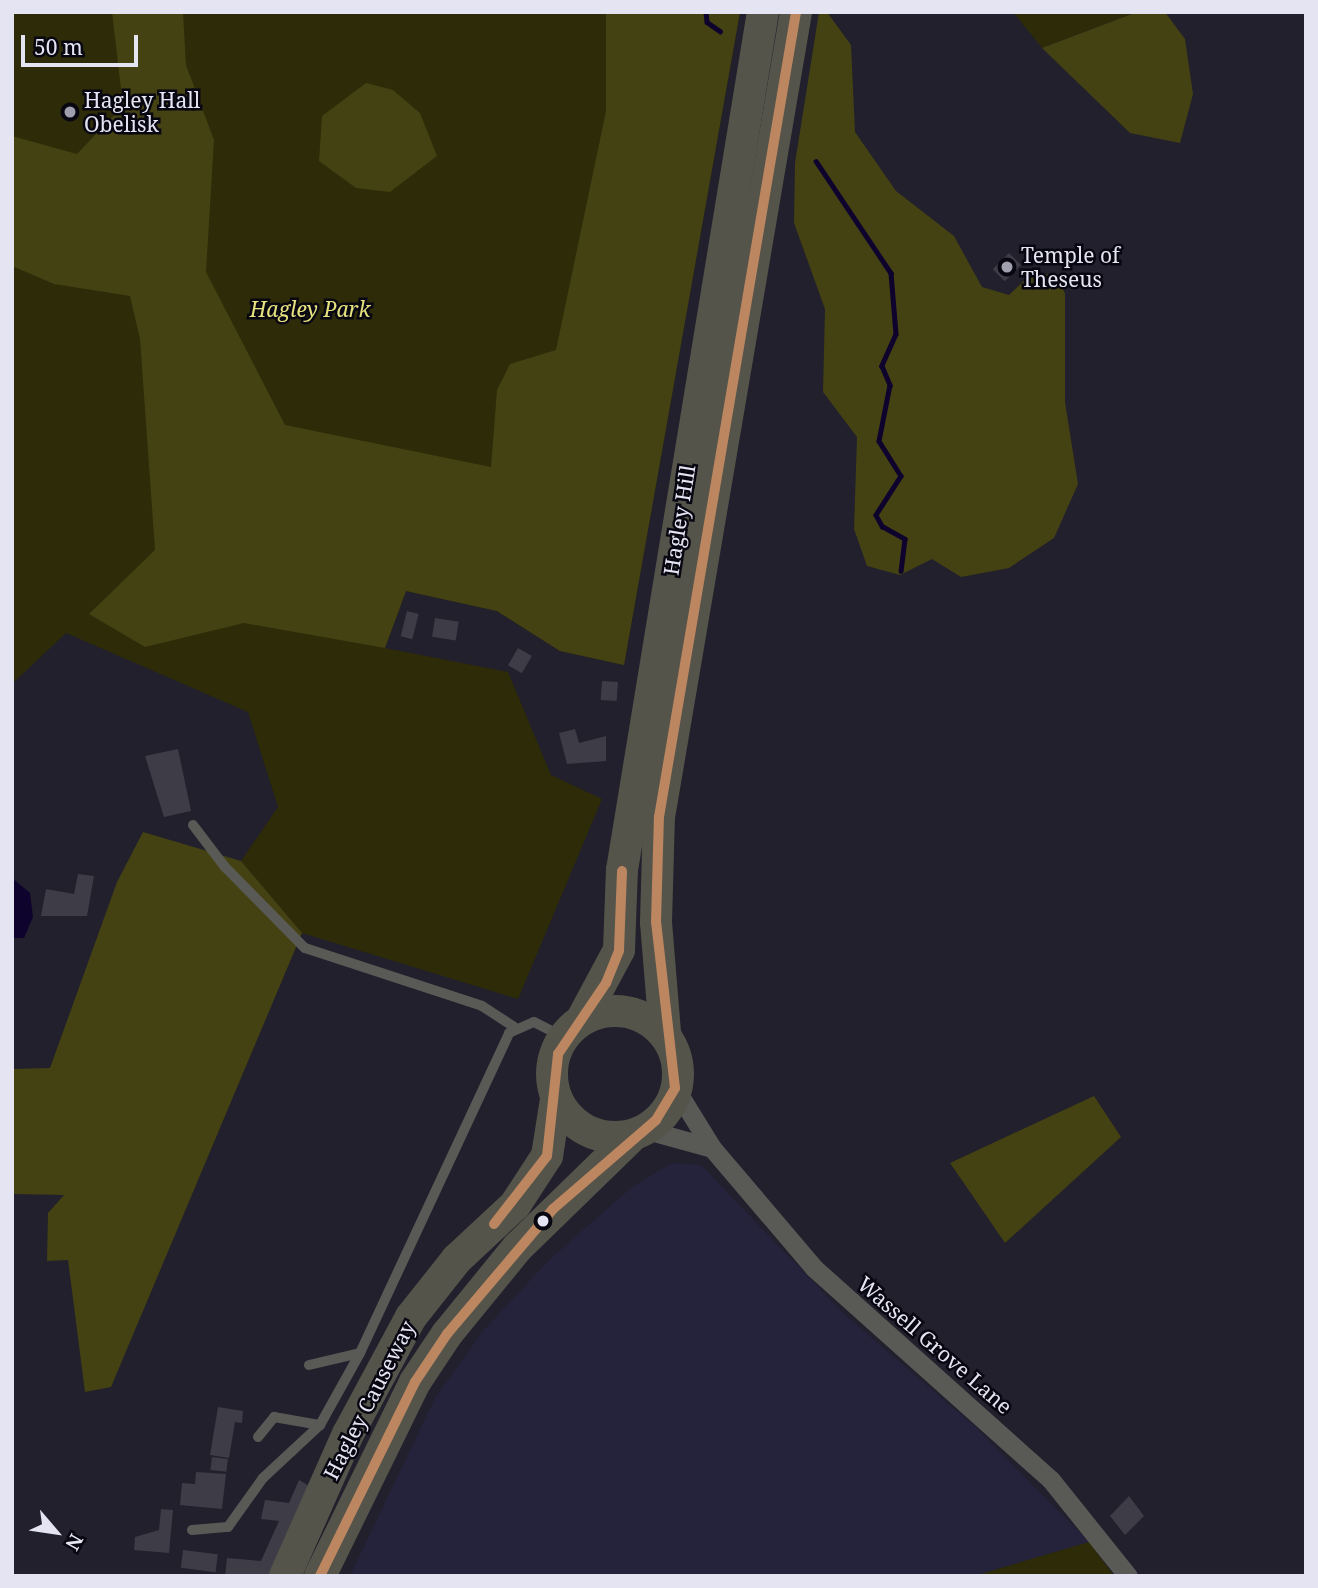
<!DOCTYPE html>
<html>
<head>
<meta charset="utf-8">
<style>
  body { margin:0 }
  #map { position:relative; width:1318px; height:1588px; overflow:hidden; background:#21202c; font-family:"Noto Serif",serif }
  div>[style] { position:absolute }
  .built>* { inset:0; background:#25233c }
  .green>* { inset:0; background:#2e2b09 }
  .forest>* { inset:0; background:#444112 }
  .water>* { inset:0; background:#0e032d }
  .stream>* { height:4.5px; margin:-2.25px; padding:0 2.25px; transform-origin:2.25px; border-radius:2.25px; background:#0e032d }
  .building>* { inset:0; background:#3d3c47; transform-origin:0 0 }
  .service>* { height:10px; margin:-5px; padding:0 5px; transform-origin:5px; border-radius:5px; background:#595956 }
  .minor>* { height:19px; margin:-9.5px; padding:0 9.5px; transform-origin:9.5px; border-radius:9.5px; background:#595956 }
  .trunk>* { height:32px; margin:-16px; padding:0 16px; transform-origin:16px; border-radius:16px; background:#54544a }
  .trunk>.ring { margin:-16px; padding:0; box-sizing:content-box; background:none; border:32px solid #54544a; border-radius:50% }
  .bus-1>* { height:10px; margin:-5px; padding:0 5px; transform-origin:5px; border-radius:5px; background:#bb8660 }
  .dots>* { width:19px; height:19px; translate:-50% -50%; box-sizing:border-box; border:4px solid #080711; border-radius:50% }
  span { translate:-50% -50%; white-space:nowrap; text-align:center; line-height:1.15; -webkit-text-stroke:5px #080711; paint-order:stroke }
  .poi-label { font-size:21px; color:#e4e4f3 }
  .left { translate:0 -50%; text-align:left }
  .park-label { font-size:21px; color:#e6e27e; font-style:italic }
  .street-label { font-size:21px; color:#e4e4f3 }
  .frame { position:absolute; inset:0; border:14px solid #e4e4f3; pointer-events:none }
  .north { position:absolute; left:21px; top:1497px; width:70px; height:70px; -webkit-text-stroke:5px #080711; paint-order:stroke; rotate:119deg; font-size:19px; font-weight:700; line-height:28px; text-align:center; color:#e4e4f3 }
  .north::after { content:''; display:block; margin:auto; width:24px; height:32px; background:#e4e4f3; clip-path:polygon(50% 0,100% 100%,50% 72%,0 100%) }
  .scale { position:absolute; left:21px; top:35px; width:117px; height:32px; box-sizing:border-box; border:4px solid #e4e4f3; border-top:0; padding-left:9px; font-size:21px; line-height:24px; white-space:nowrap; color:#e4e4f3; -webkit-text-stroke:5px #080711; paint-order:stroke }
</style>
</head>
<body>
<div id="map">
  <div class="built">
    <div style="clip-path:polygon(672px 1163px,701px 1165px,844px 1314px,975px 1427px,1089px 1542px,974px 1576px,350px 1576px,434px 1400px,483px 1331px,549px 1260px,632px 1187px)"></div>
  </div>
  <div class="green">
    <div style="clip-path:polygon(12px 12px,740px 12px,624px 665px,560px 651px,497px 611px,406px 591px,385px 648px,508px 672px,551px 775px,602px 799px,518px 999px,302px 933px,241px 861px,278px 807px,248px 712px,66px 633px,12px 684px)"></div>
    <div style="clip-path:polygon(1013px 12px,1137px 12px,1042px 48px)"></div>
    <div style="clip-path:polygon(1089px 1542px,1114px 1576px,974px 1576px)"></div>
  </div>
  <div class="forest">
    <div style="clip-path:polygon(112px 12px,183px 12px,186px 65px,214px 140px,206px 272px,285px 425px,491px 467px,497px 390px,510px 364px,556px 350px,606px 111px,606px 12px,740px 12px,624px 665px,560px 651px,497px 611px,406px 591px,385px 648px,244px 623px,145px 647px,89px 614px,155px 550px,140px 339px,130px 296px,54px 284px,12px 266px,12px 136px,77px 154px,123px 106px)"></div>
    <div style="clip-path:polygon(819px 12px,827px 12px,851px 45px,855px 132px,896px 191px,954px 236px,982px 287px,1009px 295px,1030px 275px,1058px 274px,1065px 294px,1065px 402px,1078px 484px,1054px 538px,1009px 568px,961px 577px,932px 559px,900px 575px,867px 566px,854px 529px,857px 437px,823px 392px,825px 309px,794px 223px,795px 163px)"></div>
    <div style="clip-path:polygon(1137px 12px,1165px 12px,1185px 39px,1193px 94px,1180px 143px,1130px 133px,1042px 48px)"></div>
    <div style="clip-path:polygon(366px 83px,393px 90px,420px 113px,437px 156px,390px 192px,356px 188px,319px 161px,322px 116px)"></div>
    <div style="clip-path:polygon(143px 832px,241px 861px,302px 933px,111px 1387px,85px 1392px,68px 1260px,47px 1261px,48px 1213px,64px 1195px,12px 1194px,12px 1069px,50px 1068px,117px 882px)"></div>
    <div style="clip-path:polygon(1094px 1096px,1121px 1137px,1005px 1243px,950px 1163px)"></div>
  </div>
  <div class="water">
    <div style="clip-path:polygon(12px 878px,30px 893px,33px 917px,24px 938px,12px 938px)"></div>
  </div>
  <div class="stream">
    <div style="left:706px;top:12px;width:10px;rotate:84deg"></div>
    <div style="left:707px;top:22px;width:16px;rotate:35deg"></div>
    <div style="left:816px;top:161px;width:135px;rotate:56.2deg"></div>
    <div style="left:891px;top:273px;width:61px;rotate:85.3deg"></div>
    <div style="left:896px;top:334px;width:35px;rotate:114deg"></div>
    <div style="left:882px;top:366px;width:21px;rotate:67deg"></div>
    <div style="left:890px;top:385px;width:57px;rotate:101.1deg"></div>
    <div style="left:879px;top:441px;width:41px;rotate:57.8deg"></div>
    <div style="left:901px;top:476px;width:46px;rotate:122.7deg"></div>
    <div style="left:876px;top:515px;width:13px;rotate:61deg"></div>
    <div style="left:882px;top:526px;width:26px;rotate:29deg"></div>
    <div style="left:905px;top:539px;width:32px;rotate:97deg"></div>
  </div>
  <div class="building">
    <div style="left:1009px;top:253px;width:17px;height:23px;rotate:45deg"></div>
    <div style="left:407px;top:611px;width:12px;height:26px;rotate:14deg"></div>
    <div style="left:435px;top:618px;width:24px;height:19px;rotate:9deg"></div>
    <div style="left:518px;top:648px;width:16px;height:20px;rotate:30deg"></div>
    <div style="left:602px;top:681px;width:16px;height:19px;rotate:4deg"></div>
    <div style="clip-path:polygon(575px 729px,579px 743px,606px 736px,606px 761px,567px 764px,559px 733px)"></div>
    <div style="clip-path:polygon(178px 749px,191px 811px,164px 817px,145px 756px)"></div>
    <div style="clip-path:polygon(78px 874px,94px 876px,87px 916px,41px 916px,46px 889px,74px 894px)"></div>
    <div style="clip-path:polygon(218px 1407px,243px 1411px,242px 1423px,235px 1422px,229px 1458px,210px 1455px)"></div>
    <div style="left:212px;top:1457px;width:16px;height:13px;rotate:7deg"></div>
    <div style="clip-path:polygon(196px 1472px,226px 1474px,222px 1509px,180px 1505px,182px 1483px,195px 1484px)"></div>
    <div style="clip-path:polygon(299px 1480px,311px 1487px,271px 1576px,225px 1576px,227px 1558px,261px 1561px,279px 1521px,261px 1519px,265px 1500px,289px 1503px)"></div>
    <div style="clip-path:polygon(1129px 1496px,1144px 1516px,1125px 1535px,1110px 1516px)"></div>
    <div style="clip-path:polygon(161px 1509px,173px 1510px,169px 1553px,134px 1550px,135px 1537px,159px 1530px)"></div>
    <div style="left:183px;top:1550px;width:35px;height:18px;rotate:7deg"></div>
  </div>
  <div class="service">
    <div style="left:193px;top:825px;width:53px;rotate:52.7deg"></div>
    <div style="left:225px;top:867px;width:114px;rotate:45.4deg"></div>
    <div style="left:305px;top:948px;width:186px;rotate:18.1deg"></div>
    <div style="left:482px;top:1006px;width:38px;rotate:33deg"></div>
    <div style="left:309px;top:1365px;width:52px;rotate:-13.2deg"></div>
    <div style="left:360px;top:1353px;width:353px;rotate:-65deg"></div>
    <div style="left:509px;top:1033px;width:27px;rotate:-24deg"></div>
    <div style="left:534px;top:1022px;width:37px;rotate:27deg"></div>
    <div style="left:258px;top:1437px;width:26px;rotate:-51deg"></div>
    <div style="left:274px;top:1417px;width:47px;rotate:9.9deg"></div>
    <div style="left:192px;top:1530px;width:36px;rotate:-5deg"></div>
    <div style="left:228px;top:1527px;width:60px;rotate:-54.5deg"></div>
    <div style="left:263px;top:1478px;width:78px;rotate:-42.9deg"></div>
    <div style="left:320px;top:1425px;width:82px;rotate:-60.9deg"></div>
  </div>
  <div class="minor">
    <div style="left:675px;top:1088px;width:70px;rotate:58.3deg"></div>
    <div style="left:712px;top:1148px;width:157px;rotate:49.6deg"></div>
    <div style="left:814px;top:1268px;width:318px;rotate:41.8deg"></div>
    <div style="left:1051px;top:1480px;width:123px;rotate:51.3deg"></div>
    <div style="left:647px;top:1130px;width:67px;rotate:15.5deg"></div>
  </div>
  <div class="trunk">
    <div class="ring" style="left:552px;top:1011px;width:94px;height:94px"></div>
    <div style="left:582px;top:1019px;width:78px;rotate:-61.8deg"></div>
    <div style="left:619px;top:950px;width:80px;rotate:-87.9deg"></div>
    <div style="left:622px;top:870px;width:870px;rotate:-80.67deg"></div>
    <div style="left:665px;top:1032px;width:110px;rotate:-94.7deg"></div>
    <div style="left:656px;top:922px;width:105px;rotate:-88.4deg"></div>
    <div style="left:659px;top:817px;width:817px;rotate:-80.34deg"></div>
    <div style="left:285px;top:1576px;width:155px;rotate:-66.1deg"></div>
    <div style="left:348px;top:1434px;width:133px;rotate:-61.7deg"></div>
    <div style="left:411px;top:1317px;width:74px;rotate:-51.6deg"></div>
    <div style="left:457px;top:1259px;width:79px;rotate:-43deg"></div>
    <div style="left:515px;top:1205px;width:59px;rotate:-56.9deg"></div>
    <div style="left:547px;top:1156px;width:58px;rotate:-81deg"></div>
    <div style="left:320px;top:1576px;width:216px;rotate:-63.9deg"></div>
    <div style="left:415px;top:1382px;width:58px;rotate:-56.3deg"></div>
    <div style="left:447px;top:1334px;width:112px;rotate:-50.8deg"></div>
    <div style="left:518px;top:1247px;width:156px;rotate:-44.2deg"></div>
  </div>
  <div class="bus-1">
    <div style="left:494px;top:1224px;width:86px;rotate:-52.1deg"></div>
    <div style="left:547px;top:1156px;width:103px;rotate:-83.8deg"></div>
    <div style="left:558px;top:1054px;width:86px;rotate:-55.9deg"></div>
    <div style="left:606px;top:983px;width:35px;rotate:-68deg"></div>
    <div style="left:619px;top:950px;width:79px;rotate:-87.8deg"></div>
    <div style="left:320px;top:1576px;width:216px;rotate:-63.9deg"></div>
    <div style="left:415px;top:1382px;width:58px;rotate:-56.3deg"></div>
    <div style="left:447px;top:1334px;width:164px;rotate:-49.7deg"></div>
    <div style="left:553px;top:1209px;width:136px;rotate:-40.8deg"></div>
    <div style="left:656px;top:1120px;width:37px;rotate:-59deg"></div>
    <div style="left:675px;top:1088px;width:167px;rotate:-96.5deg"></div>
    <div style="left:656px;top:922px;width:105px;rotate:-88.4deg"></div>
    <div style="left:659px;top:817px;width:817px;rotate:-80.34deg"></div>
  </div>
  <div class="dots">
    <div style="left:70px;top:112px;background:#a09fad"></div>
    <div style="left:1007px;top:267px;background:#a09fad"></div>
    <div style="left:543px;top:1221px;background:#e4e4f3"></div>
  </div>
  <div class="poi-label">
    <span class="left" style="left:84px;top:112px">Hagley Hall<br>Obelisk</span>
    <span class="left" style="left:1021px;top:267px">Temple of<br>Theseus</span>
  </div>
  <div class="park-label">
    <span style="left:310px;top:309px">Hagley Park</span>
  </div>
  <div class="street-label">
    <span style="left:679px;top:520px;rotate:-81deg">Hagley Hill</span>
    <span style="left:935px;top:1345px;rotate:41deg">Wassell Grove Lane</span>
    <span style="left:369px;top:1400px;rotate:-63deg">Hagley Causeway</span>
  </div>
  <div class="frame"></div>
  <div class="north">N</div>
  <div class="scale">50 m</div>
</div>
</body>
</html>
